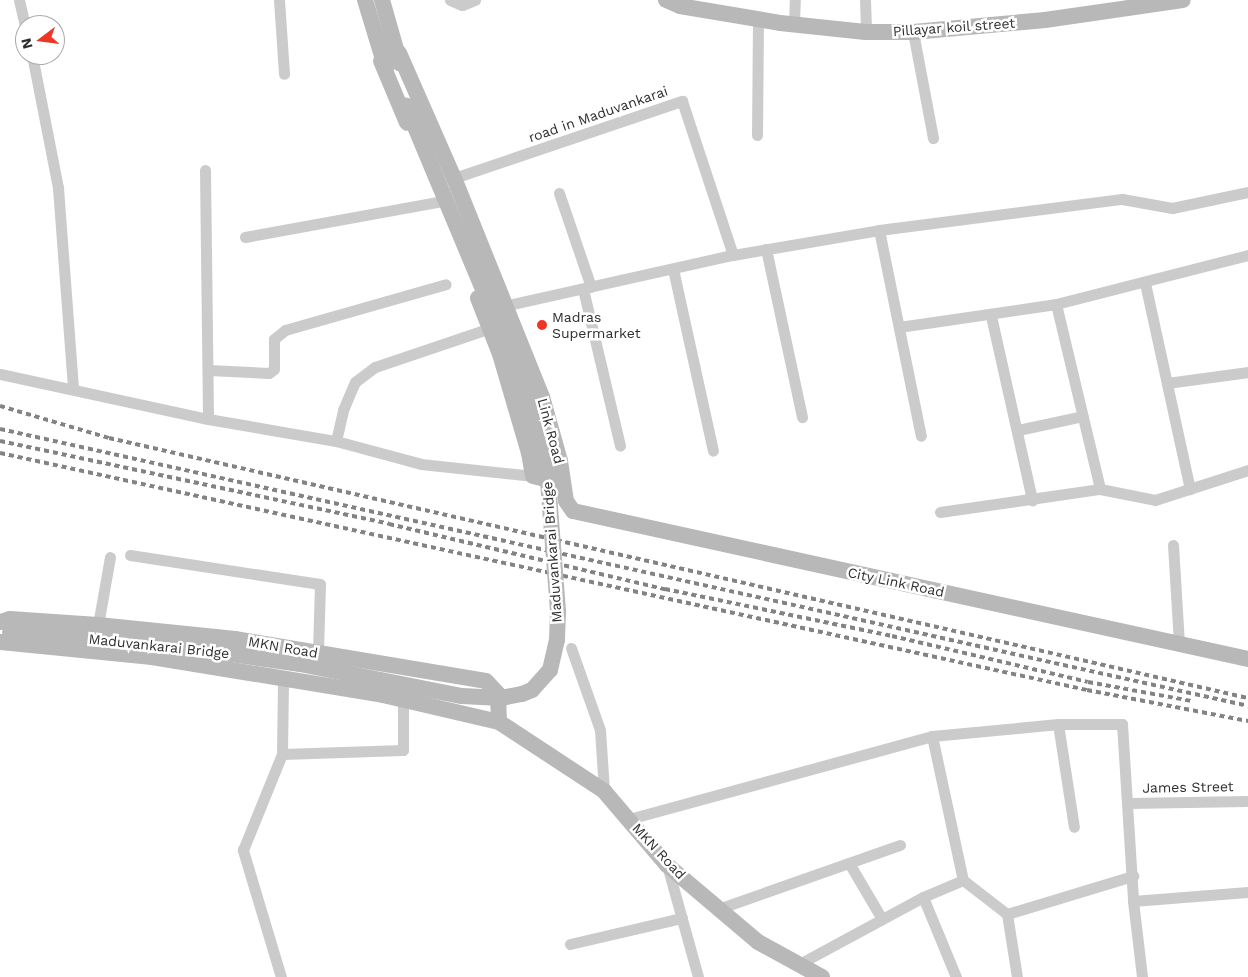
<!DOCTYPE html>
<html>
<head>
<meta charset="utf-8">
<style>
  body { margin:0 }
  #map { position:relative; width:1248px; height:977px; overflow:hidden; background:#fff; font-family:"Work Sans",sans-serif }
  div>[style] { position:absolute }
  .street>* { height:11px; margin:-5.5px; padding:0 5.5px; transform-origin:5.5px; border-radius:5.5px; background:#cbcbcb }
  .secondary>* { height:16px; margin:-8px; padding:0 8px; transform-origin:8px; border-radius:8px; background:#b8b8b8 }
  .rail>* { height:4px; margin-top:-2px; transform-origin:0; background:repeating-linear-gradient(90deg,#838383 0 5px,transparent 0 9px) }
  .secondary-bridge>* { height:16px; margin:-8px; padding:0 8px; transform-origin:8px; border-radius:8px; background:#b8b8b8 }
  .dots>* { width:14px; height:14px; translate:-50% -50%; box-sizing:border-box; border:2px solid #fff; border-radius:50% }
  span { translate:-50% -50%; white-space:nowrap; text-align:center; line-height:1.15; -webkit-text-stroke:5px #fff; paint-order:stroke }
  .street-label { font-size:14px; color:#2e2e2e }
  .poi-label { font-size:14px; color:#2e2e2e }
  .left { translate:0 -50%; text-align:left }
  .north { position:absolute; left:15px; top:15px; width:50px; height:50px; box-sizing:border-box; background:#fff; border:1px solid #ababab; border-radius:50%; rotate:255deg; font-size:14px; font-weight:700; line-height:20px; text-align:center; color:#2e2e2e }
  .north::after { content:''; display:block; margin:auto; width:18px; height:22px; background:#ee3526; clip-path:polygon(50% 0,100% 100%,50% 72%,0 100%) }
</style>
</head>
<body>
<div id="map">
  <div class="street">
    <div style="left:19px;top:0;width:26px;rotate:77deg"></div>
    <div style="left:279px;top:0;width:74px;rotate:86.1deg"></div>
    <div style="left:450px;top:0;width:13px;rotate:23deg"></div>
    <div style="left:462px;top:5px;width:14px;rotate:-21deg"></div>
    <div style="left:865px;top:0;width:32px;rotate:88deg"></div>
    <div style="left:794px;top:24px;width:24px;rotate:-88deg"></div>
    <div style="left:913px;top:32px;width:108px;rotate:79.3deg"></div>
    <div style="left:32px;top:55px;width:136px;rotate:78.9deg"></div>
    <div style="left:58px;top:188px;width:201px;rotate:85.7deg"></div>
    <div style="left:757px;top:135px;width:116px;rotate:-89.5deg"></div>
    <div style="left:205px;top:170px;width:249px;rotate:89.3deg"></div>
    <div style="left:454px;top:178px;width:241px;rotate:-18.7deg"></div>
    <div style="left:682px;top:101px;width:162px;rotate:71.7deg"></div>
    <div style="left:559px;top:193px;width:99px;rotate:71.2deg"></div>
    <div style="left:879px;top:230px;width:210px;rotate:78.5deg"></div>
    <div style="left:245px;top:237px;width:196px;rotate:-10.3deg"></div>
    <div style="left:766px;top:249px;width:172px;rotate:77.9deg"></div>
    <div style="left:673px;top:269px;width:186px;rotate:77.6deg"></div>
    <div style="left:1145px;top:283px;width:211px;rotate:77.7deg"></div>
    <div style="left:583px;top:289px;width:161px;rotate:76.7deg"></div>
    <div style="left:1056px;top:304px;width:190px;rotate:76.6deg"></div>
    <div style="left:504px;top:306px;width:235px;rotate:-12.6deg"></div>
    <div style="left:733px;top:255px;width:148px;rotate:-9.7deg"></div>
    <div style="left:879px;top:230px;width:245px;rotate:-7.3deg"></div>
    <div style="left:1122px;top:199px;width:51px;rotate:10.2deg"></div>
    <div style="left:1172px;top:208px;width:78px;rotate:-11.9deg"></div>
    <div style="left:991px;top:316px;width:189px;rotate:77.4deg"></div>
    <div style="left:899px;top:327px;width:159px;rotate:-8.3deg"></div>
    <div style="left:1056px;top:304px;width:198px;rotate:-14.3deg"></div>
    <div style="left:209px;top:370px;width:60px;rotate:2.9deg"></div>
    <div style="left:269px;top:373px;width:6px;rotate:-39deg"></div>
    <div style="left:274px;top:369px;width:30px;rotate:-90deg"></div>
    <div style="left:274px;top:339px;width:14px;rotate:-39deg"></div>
    <div style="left:285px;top:330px;width:167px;rotate:-15.9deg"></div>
    <div style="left:0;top:374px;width:213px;rotate:12.2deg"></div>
    <div style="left:208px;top:419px;width:130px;rotate:9.8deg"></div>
    <div style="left:336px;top:441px;width:32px;rotate:-77deg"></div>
    <div style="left:343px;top:410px;width:30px;rotate:-67deg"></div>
    <div style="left:355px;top:382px;width:25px;rotate:-37deg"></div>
    <div style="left:375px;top:367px;width:121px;rotate:-18.7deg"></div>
    <div style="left:1167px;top:383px;width:82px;rotate:-7.7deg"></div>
    <div style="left:1018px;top:430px;width:66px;rotate:-12.2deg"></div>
    <div style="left:336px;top:441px;width:88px;rotate:15.1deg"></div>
    <div style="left:421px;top:464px;width:113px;rotate:6.1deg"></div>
    <div style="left:940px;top:512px;width:162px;rotate:-8.2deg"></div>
    <div style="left:1100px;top:489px;width:56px;rotate:11.3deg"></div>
    <div style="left:1155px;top:500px;width:98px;rotate:-17.9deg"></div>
    <div style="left:1173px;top:545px;width:98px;rotate:86.5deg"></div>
    <div style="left:130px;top:555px;width:192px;rotate:8.7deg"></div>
    <div style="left:320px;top:584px;width:69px;rotate:91.7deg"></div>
    <div style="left:98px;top:625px;width:69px;rotate:-80deg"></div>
    <div style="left:571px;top:648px;width:87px;rotate:70.5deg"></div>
    <div style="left:600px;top:730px;width:61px;rotate:86.2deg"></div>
    <div style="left:1058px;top:724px;width:104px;rotate:81.2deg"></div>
    <div style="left:932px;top:736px;width:147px;rotate:77.9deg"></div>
    <div style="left:282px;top:754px;width:121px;rotate:-1.9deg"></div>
    <div style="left:403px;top:750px;width:50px;rotate:-90deg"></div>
    <div style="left:1128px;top:803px;width:120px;rotate:-1deg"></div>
    <div style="left:629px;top:819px;width:314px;rotate:-15.3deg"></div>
    <div style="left:932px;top:736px;width:127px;rotate:-5.4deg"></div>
    <div style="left:1058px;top:724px;width:64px"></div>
    <div style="left:1122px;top:724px;width:177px;rotate:86.4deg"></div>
    <div style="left:1133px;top:901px;width:77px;rotate:83.2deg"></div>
    <div style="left:849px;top:863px;width:65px;rotate:59.5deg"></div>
    <div style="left:667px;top:865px;width:116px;rotate:74.5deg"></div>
    <div style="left:923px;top:897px;width:87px;rotate:67.6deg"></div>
    <div style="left:1133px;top:901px;width:115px;rotate:-4.5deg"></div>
    <div style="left:718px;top:909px;width:193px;rotate:-19.4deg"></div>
    <div style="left:1007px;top:914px;width:132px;rotate:-16.8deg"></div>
    <div style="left:570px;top:944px;width:115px;rotate:-13.1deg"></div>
    <div style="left:801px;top:963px;width:139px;rotate:-28.4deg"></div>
    <div style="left:923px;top:897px;width:43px;rotate:-23deg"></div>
    <div style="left:963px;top:880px;width:56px;rotate:37.7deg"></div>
    <div style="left:1007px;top:914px;width:64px;rotate:81deg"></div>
    <div style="left:281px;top:977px;width:133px;rotate:-106.7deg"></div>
    <div style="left:243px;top:850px;width:104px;rotate:-67.9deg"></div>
    <div style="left:282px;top:754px;width:74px;rotate:-89.2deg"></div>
  </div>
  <div class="secondary">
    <div style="left:365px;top:0;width:72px;rotate:73.1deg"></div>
    <div style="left:382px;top:0;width:66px;rotate:74.1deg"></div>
    <div style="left:666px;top:0;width:15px;rotate:23deg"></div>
    <div style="left:680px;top:6px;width:101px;rotate:9.6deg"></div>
    <div style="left:780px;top:23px;width:86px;rotate:6deg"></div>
    <div style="left:866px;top:32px;width:47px"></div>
    <div style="left:913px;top:32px;width:133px;rotate:-5.2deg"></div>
    <div style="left:1045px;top:20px;width:139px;rotate:-8.2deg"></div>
    <div style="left:399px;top:53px;width:137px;rotate:66.3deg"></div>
    <div style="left:454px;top:178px;width:236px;rotate:68.1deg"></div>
    <div style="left:542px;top:397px;width:66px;rotate:74.3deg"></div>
    <div style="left:560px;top:461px;width:40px;rotate:81.5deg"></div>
    <div style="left:566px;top:501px;width:12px;rotate:55deg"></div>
    <div style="left:573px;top:511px;width:691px;rotate:12.37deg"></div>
    <div style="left:381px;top:61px;width:67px;rotate:67.2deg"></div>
    <div style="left:478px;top:298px;width:60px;rotate:68.6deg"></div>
    <div style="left:500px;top:354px;width:103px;rotate:73.7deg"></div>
    <div style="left:529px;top:453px;width:23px;rotate:80deg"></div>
    <div style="left:533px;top:476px;width:29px;rotate:14deg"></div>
    <div style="left:0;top:622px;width:10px;rotate:-17deg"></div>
    <div style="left:10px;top:619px;width:88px;rotate:3.9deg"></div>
    <div style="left:98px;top:625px;width:138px;rotate:5.8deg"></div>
    <div style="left:235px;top:639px;width:254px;rotate:9.5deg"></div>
    <div style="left:486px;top:681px;width:18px;rotate:47deg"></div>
    <div style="left:498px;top:694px;width:28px;rotate:88deg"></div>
    <div style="left:0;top:642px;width:153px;rotate:5.6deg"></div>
    <div style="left:152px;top:657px;width:234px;rotate:9.3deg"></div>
    <div style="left:383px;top:695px;width:119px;rotate:13.1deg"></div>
    <div style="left:499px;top:722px;width:126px;rotate:33.3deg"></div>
    <div style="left:604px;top:791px;width:97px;rotate:49.6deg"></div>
    <div style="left:667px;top:865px;width:119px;rotate:40.2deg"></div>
    <div style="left:758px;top:942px;width:73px;rotate:28.7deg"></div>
  </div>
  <div class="rail">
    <div style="left:0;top:406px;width:114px;rotate:16.4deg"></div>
    <div style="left:109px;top:438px;width:1168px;rotate:12.86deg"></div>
    <div style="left:0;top:429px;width:1278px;rotate:12.51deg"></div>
    <div style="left:0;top:441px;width:398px;rotate:12deg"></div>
    <div style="left:389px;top:524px;width:284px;rotate:13.3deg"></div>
    <div style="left:665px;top:589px;width:232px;rotate:11.7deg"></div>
    <div style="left:892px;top:636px;width:201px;rotate:13.2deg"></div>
    <div style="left:1088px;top:682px;width:106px;rotate:10.4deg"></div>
    <div style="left:0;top:453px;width:1113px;rotate:12.3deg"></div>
    <div style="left:1087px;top:690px;width:164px;rotate:10.9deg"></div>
  </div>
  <div class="secondary-bridge">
    <div style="left:10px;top:632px;width:146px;rotate:4.3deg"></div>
    <div style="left:156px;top:643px;width:146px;rotate:8.3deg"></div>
    <div style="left:300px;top:664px;width:165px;rotate:11.2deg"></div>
    <div style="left:462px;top:696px;width:39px;rotate:3deg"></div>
    <div style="left:501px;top:698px;width:21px;rotate:-11deg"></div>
    <div style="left:522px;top:694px;width:11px;rotate:-22deg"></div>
    <div style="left:532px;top:690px;width:27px;rotate:-48deg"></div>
    <div style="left:550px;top:670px;width:31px;rotate:-77deg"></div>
    <div style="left:557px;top:640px;width:29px;rotate:-88deg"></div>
    <div style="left:558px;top:611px;width:129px;rotate:-94.4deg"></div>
    <div style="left:548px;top:482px;width:51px;rotate:-101.3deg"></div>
    <div style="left:538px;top:432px;width:36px;rotate:-106deg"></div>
    <div style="left:528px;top:397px;width:316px;rotate:-112.7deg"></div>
  </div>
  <div class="dots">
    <div style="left:542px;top:325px;background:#ee3526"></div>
  </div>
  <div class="street-label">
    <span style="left:954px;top:27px;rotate:-4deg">Pillayar koil street</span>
    <span style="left:598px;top:114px;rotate:-19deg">road in Maduvankarai</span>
    <span style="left:551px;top:431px;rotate:75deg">Link Road</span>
    <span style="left:552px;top:552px;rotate:-94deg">Maduvankarai Bridge</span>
    <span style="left:896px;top:582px;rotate:12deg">City Link Road</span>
    <span style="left:159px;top:646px;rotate:6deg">Maduvankarai Bridge</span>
    <span style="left:283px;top:647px;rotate:10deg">MKN Road</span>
    <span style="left:1188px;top:787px;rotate:-1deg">James Street</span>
    <span style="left:659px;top:851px;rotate:47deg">MKN Road</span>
  </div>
  <div class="poi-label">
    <span class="left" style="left:552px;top:325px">Madras<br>Supermarket</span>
  </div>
  <div class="north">N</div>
</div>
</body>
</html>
